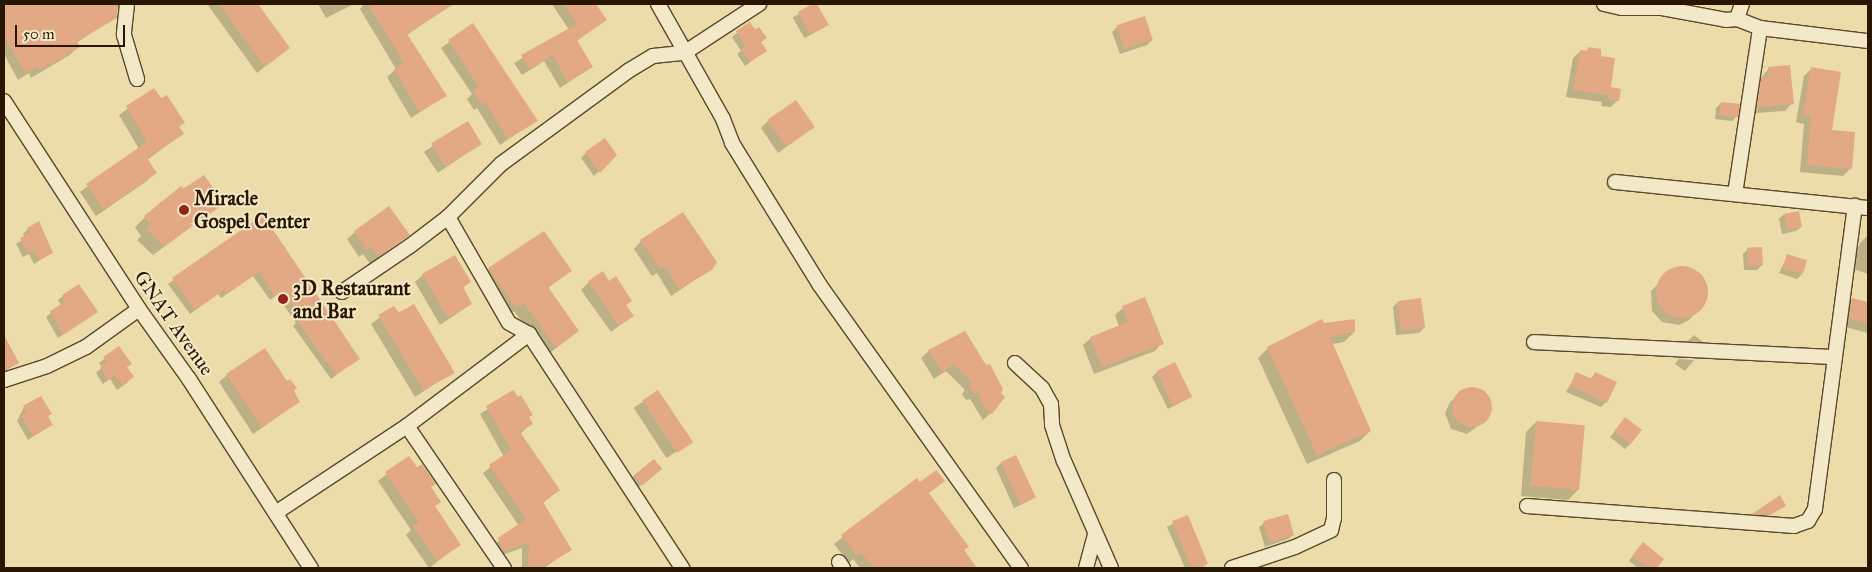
<!DOCTYPE html>
<html>
<head>
<meta charset="utf-8">
<style>
  body { margin:0 }
  #map { position:relative; width:1872px; height:572px; overflow:hidden; background:#ecdca9; font-family:"IM FELL Great Primer",serif }
  div>[style] { position:absolute }
  .shadow>* { inset:0; background:#0003; transform-origin:0 0 }
  .building>* { inset:0; background:#e3a985; transform-origin:0 0 }
  .round { border-radius:50% }
  .roads { filter:drop-shadow(1px 0 #59482a) drop-shadow(-1px 0 #59482a) drop-shadow(0 1px #59482a) drop-shadow(0 -1px #59482a) }
  .street>* { height:14px; margin:-7px; padding:0 7px; transform-origin:7px; border-radius:7px; background:#f3e8c7 }
  .dots>* { width:14px; height:14px; translate:-50% -50%; box-sizing:border-box; border:2px solid #f3e8c7; border-radius:50% }
  span { translate:-50% -50%; white-space:nowrap; text-align:center; line-height:1.15; -webkit-text-stroke:4px #f3e8c7; paint-order:stroke }
  .poi-label { font-size:20px; color:#281600; font-weight:700 }
  .left { translate:0 -50%; text-align:left }
  .street-label { font-size:20px; color:#281600 }
  .frame { position:absolute; inset:0; border:5px solid #281600; pointer-events:none }
  .scale { position:absolute; left:15px; top:25px; width:110px; height:22px; box-sizing:border-box; border:2px solid #281600; border-top:0; padding-left:6px; font-size:15px; line-height:18px; white-space:nowrap; color:#281600; -webkit-text-stroke:4px #f3e8c7; paint-order:stroke }
</style>
</head>
<body>
<div id="map">
  <div class="shadow">
    <div style="clip-path:polygon(4px 4px,117px 4px,116px 17px,76px 43px,78px 46px,71px 54px,31px 78px,29px 73px,18px 80px,4px 54px)"></div>
    <div style="clip-path:polygon(207px 4px,253px 4px,288px 48px,257px 73px)"></div>
    <div style="clip-path:polygon(318px 4px,354px 4px,326px 18px)"></div>
    <div style="clip-path:polygon(364px 4px,449px 6px,407px 35px,445px 96px,411px 118px,387px 77px,396px 69px,360px 9px)"></div>
    <div style="clip-path:polygon(552px 4px,595px 4px,605px 20px,577px 41px,592px 67px,560px 88px,544px 61px,522px 75px,514px 63px,569px 30px)"></div>
    <div style="left:816px;top:4px;width:24px;height:27px;rotate:60deg"></div>
    <div style="clip-path:polygon(1145px 18px,1152px 40px,1147px 45px,1120px 54px,1112px 32px,1117px 27px)"></div>
    <div style="clip-path:polygon(749px 23px,765px 38px,760px 43px,766px 50px,745px 66px,737px 54px,741px 51px,732px 37px)"></div>
    <div style="clip-path:polygon(473px 25px,536px 120px,500px 145px,477px 108px,474px 110px,467px 99px,472px 94px,441px 48px)"></div>
    <div style="clip-path:polygon(1600px 50px,1599px 57px,1610px 88px,1618px 100px,1611px 107px,1601px 106px,1602px 102px,1566px 97px,1573px 58px,1581px 51px)"></div>
    <div style="clip-path:polygon(1769px 68px,1792px 103px,1785px 111px,1757px 113px,1762px 84px,1759px 84px,1757px 113px,1750px 114px,1754px 87px)"></div>
    <div style="clip-path:polygon(1811px 69px,1831px 131px,1851px 168px,1843px 176px,1800px 172px,1804px 124px,1796px 122px,1804px 76px)"></div>
    <div style="clip-path:polygon(154px 90px,183px 122px,178px 128px,182px 134px,147px 160px,155px 172px,148px 180px,96px 216px,80px 192px,139px 149px,119px 115px)"></div>
    <div style="clip-path:polygon(1721px 103px,1737px 116px,1732px 121px,1715px 119px,1716px 108px)"></div>
    <div style="clip-path:polygon(768px 121px,813px 127px,778px 153px,761px 128px)"></div>
    <div style="left:467px;top:123px;width:25px;height:52px;rotate:56deg"></div>
    <div style="clip-path:polygon(586px 153px,615px 155px,594px 176px,581px 158px)"></div>
    <div style="clip-path:polygon(204px 176px,222px 204px,153px 255px,137px 240px,141px 236px,135px 227px,161px 202px)"></div>
    <div style="clip-path:polygon(1784px 214px,1801px 227px,1796px 231px,1782px 234px,1779px 219px)"></div>
    <div style="clip-path:polygon(263px 217px,358px 358px,331px 379px,293px 326px,296px 323px,277px 295px,270px 300px,253px 276px,221px 298px,218px 294px,190px 314px,168px 284px)"></div>
    <div style="clip-path:polygon(39px 222px,51px 253px,34px 264px,29px 254px,23px 257px,16px 244px,25px 238px,23px 234px,28px 229px)"></div>
    <div style="clip-path:polygon(355px 232px,408px 235px,370px 264px,363px 254px,359px 257px,347px 239px)"></div>
    <div style="clip-path:polygon(1868px 235px,1868px 274px,1851px 268px,1860px 243px)"></div>
    <div style="clip-path:polygon(641px 241px,711px 269px,671px 296px,657px 273px,652px 276px,634px 249px)"></div>
    <div style="clip-path:polygon(1748px 249px,1762px 265px,1757px 270px,1744px 270px,1743px 254px)"></div>
    <div style="clip-path:polygon(1788px 255px,1802px 274px,1797px 279px,1779px 273px)"></div>
    <div style="clip-path:polygon(1688px 267px,1704px 280px,1706px 301px,1689px 320px,1679px 325px,1662px 322px,1652px 311px,1651px 291px,1674px 268px)"></div>
    <div style="clip-path:polygon(489px 269px,570px 271px,548px 288px,578px 331px,546px 356px,514px 311px,506px 317px,480px 279px)"></div>
    <div style="clip-path:polygon(423px 275px,469px 282px,462px 289px,471px 304px,440px 325px,415px 282px)"></div>
    <div style="clip-path:polygon(589px 282px,609px 282px,631px 300px,625px 306px,632px 316px,611px 332px,581px 290px)"></div>
    <div style="clip-path:polygon(63px 296px,96px 312px,58px 338px,46px 317px,61px 305px,58px 300px)"></div>
    <div style="clip-path:polygon(1852px 299px,1868px 304px,1868px 333px,1842px 326px,1845px 307px)"></div>
    <div style="clip-path:polygon(1398px 302px,1424px 328px,1419px 333px,1396px 335px,1393px 307px)"></div>
    <div style="clip-path:polygon(394px 307px,453px 372px,415px 397px,371px 324px)"></div>
    <div style="clip-path:polygon(1123px 308px,1162px 343px,1155px 351px,1094px 374px,1083px 345px,1091px 338px,1119px 327px,1115px 315px)"></div>
    <div style="clip-path:polygon(1323px 324px,1354px 332px,1344px 342px,1332px 344px,1370px 431px,1360px 441px,1307px 464px,1258px 358px,1268px 348px)"></div>
    <div style="clip-path:polygon(1694px 335px,1703px 342px,1699px 346px,1684px 345px)"></div>
    <div style="clip-path:polygon(4px 338px,18px 362px,4px 372px)"></div>
    <div style="clip-path:polygon(119px 348px,128px 382px,117px 390px,110px 379px,103px 384px,96px 373px,102px 367px,99px 363px)"></div>
    <div style="clip-path:polygon(929px 351px,985px 366px,991px 413px,983px 420px,970px 399px,966px 400px,962px 394px,965px 390px,946px 371px,934px 379px,921px 358px)"></div>
    <div style="clip-path:polygon(1679px 359px,1694px 360px,1685px 371px,1675px 364px)"></div>
    <div style="clip-path:polygon(1157px 372px,1190px 397px,1168px 409px,1152px 377px)"></div>
    <div style="clip-path:polygon(1577px 373px,1590px 379px,1595px 374px,1606px 402px,1601px 407px,1566px 392px)"></div>
    <div style="clip-path:polygon(227px 375px,287px 383px,290px 381px,299px 402px,253px 434px,219px 382px)"></div>
    <div style="clip-path:polygon(1468px 388px,1485px 393px,1491px 403px,1486px 420px,1467px 434px,1451px 429px,1445px 413px,1450px 402px)"></div>
    <div style="clip-path:polygon(513px 392px,531px 415px,528px 418px,531px 424px,520px 434px,559px 490px,543px 503px,571px 549px,544px 568px,522px 568px,522px 548px,497px 557px,492px 546px,519px 526px,483px 473px,504px 457px,480px 414px)"></div>
    <div style="left:658px;top:392px;width:60px;height:29px;rotate:57deg"></div>
    <div style="clip-path:polygon(24px 407px,47px 417px,51px 425px,28px 440px,17px 421px)"></div>
    <div style="clip-path:polygon(1536px 422px,1578px 490px,1568px 500px,1521px 496px,1526px 432px)"></div>
    <div style="clip-path:polygon(1621px 424px,1630px 444px,1625px 449px,1610px 437px)"></div>
    <div style="clip-path:polygon(409px 457px,430px 488px,434px 507px,459px 545px,429px 568px,406px 535px,411px 530px,378px 481px)"></div>
    <div style="clip-path:polygon(1001px 463px,1034px 496px,1029px 501px,1014px 508px,996px 468px)"></div>
    <div style="clip-path:polygon(656px 474px,636px 489px,629px 481px,634px 476px)"></div>
    <div style="clip-path:polygon(916px 479px,920px 484px,943px 481px,928px 494px,976px 568px,860px 568px,853px 559px,849px 563px,834px 544px)"></div>
    <div style="clip-path:polygon(1767px 504px,1782px 507px,1767px 517px,1752px 516px)"></div>
    <div style="clip-path:polygon(1187px 516px,1207px 563px,1202px 568px,1185px 568px,1167px 527px)"></div>
    <div style="clip-path:polygon(1264px 523px,1293px 535px,1288px 539px,1265px 547px,1259px 527px)"></div>
    <div style="clip-path:polygon(1638px 549px,1662px 559px,1655px 568px,1638px 568px,1629px 561px)"></div>
  </div>
  <div class="building">
    <div style="clip-path:polygon(4px 4px,118px 4px,117px 18px,77px 41px,80px 47px,39px 71px,36px 67px,26px 73px,4px 37px)"></div>
    <div style="clip-path:polygon(219px 4px,258px 4px,290px 48px,265px 67px)"></div>
    <div style="clip-path:polygon(368px 4px,454px 4px,407px 34px,447px 96px,419px 112px,394px 69px,404px 63px)"></div>
    <div style="clip-path:polygon(563px 4px,596px 4px,607px 20px,577px 40px,593px 67px,568px 82px,552px 55px,529px 69px,521px 55px,577px 24px)"></div>
    <div style="clip-path:polygon(812px 4px,817px 4px,829px 25px,810px 35px,798px 12px)"></div>
    <div style="left:1145px;top:16px;width:25px;height:30px;rotate:72deg"></div>
    <div style="clip-path:polygon(750px 22px,755px 30px,759px 27px,767px 38px,761px 42px,767px 51px,750px 62px,741px 49px,746px 46px,736px 31px)"></div>
    <div style="clip-path:polygon(473px 23px,538px 121px,508px 139px,485px 102px,481px 104px,473px 91px,479px 87px,448px 40px)"></div>
    <div style="clip-path:polygon(1588px 47px,1601px 49px,1601px 56px,1615px 58px,1611px 87px,1621px 89px,1619px 101px,1608px 99px,1608px 95px,1573px 90px,1580px 50px,1587px 51px)"></div>
    <div style="clip-path:polygon(1790px 65px,1794px 104px,1757px 107px,1761px 78px,1769px 77px,1768px 67px)"></div>
    <div style="clip-path:polygon(1811px 67px,1841px 72px,1832px 130px,1855px 132px,1852px 169px,1807px 165px,1811px 116px,1803px 115px)"></div>
    <div style="clip-path:polygon(154px 88px,161px 98px,167px 95px,185px 123px,179px 126px,184px 134px,147px 158px,157px 173px,104px 209px,86px 184px,147px 142px,126px 106px)"></div>
    <div style="left:796px;top:100px;width:33px;height:35px;rotate:55deg"></div>
    <div style="left:1721px;top:102px;width:19px;height:13px;rotate:6deg"></div>
    <div style="left:468px;top:121px;width:27px;height:43px;rotate:59deg"></div>
    <div style="clip-path:polygon(605px 138px,617px 155px,600px 173px,585px 152px)"></div>
    <div style="clip-path:polygon(204px 175px,224px 204px,164px 246px,146px 229px,151px 226px,144px 216px,181px 186px,183px 189px)"></div>
    <div style="clip-path:polygon(389px 206px,410px 235px,378px 257px,371px 247px,367px 250px,354px 231px)"></div>
    <div style="left:1799px;top:211px;width:16px;height:15px;rotate:79deg"></div>
    <div style="clip-path:polygon(683px 212px,717px 262px,712px 270px,679px 289px,665px 266px,660px 269px,640px 240px)"></div>
    <div style="clip-path:polygon(263px 215px,360px 359px,336px 375px,297px 320px,301px 318px,282px 291px,275px 296px,259px 272px,227px 294px,224px 290px,195px 310px,172px 278px)"></div>
    <div style="clip-path:polygon(39px 221px,53px 253px,40px 260px,34px 250px,28px 253px,20px 238px,30px 233px,27px 228px)"></div>
    <div style="clip-path:polygon(544px 231px,572px 271px,548px 287px,579px 331px,556px 348px,524px 303px,516px 308px,488px 268px)"></div>
    <div style="left:1762px;top:247px;width:18px;height:15px;rotate:87deg"></div>
    <div style="left:1787px;top:254px;width:21px;height:15px;rotate:17deg"></div>
    <div style="clip-path:polygon(455px 255px,471px 282px,463px 287px,472px 304px,448px 318px,422px 274px)"></div>
    <div class="round" style="left:1656px;top:266px;width:52px;height:52px"></div>
    <div style="clip-path:polygon(603px 271px,609px 281px,616px 276px,632px 301px,626px 305px,634px 316px,619px 326px,588px 281px)"></div>
    <div style="clip-path:polygon(79px 284px,98px 312px,63px 335px,50px 311px,66px 301px,62px 295px)"></div>
    <div style="clip-path:polygon(1145px 297px,1164px 344px,1102px 367px,1090px 337px,1128px 322px,1122px 306px)"></div>
    <div style="left:1421px;top:298px;width:30px;height:24px;rotate:82deg"></div>
    <div style="clip-path:polygon(1852px 298px,1868px 302px,1868px 324px,1849px 318px)"></div>
    <div style="clip-path:polygon(414px 304px,455px 373px,423px 390px,378px 315px,394px 306px,398px 313px)"></div>
    <div style="clip-path:polygon(1322px 319px,1324px 323px,1355px 319px,1355px 332px,1330px 337px,1371px 431px,1317px 455px,1267px 347px)"></div>
    <div style="clip-path:polygon(965px 331px,986px 365px,990px 364px,1003px 389px,1001px 393px,1005px 397px,992px 414px,985px 409px,978px 392px,974px 394px,969px 385px,972px 382px,954px 364px,942px 372px,928px 350px)"></div>
    <div style="clip-path:polygon(4px 335px,19px 363px,4px 371px)"></div>
    <div style="clip-path:polygon(119px 346px,132px 364px,127px 367px,134px 377px,122px 386px,115px 375px,109px 380px,100px 367px,107px 362px,103px 357px)"></div>
    <div style="clip-path:polygon(265px 348px,287px 381px,290px 379px,297px 388px,293px 391px,300px 402px,261px 427px,226px 374px)"></div>
    <div style="left:1175px;top:362px;width:39px;height:21px;rotate:64deg"></div>
    <div style="clip-path:polygon(1576px 372px,1592px 379px,1595px 372px,1617px 382px,1607px 403px,1570px 386px)"></div>
    <div class="round" style="left:1452px;top:387px;width:40px;height:40px"></div>
    <div style="clip-path:polygon(513px 390px,518px 397px,521px 395px,533px 415px,529px 417px,533px 424px,520px 432px,560px 490px,543px 502px,572px 550px,541px 568px,528px 568px,529px 542px,504px 551px,498px 538px,526px 519px,489px 465px,511px 450px,486px 406px)"></div>
    <div style="left:658px;top:390px;width:63px;height:19px;rotate:56deg"></div>
    <div style="clip-path:polygon(41px 396px,52px 414px,48px 416px,53px 425px,33px 436px,21px 415px,27px 412px,23px 406px)"></div>
    <div style="left:1625px;top:417px;width:21px;height:18px;rotate:37deg"></div>
    <div style="left:1536px;top:421px;width:49px;height:65px;rotate:5deg"></div>
    <div style="left:1016px;top:455px;width:47px;height:17px;rotate:65deg"></div>
    <div style="clip-path:polygon(409px 456px,417px 467px,422px 464px,436px 484px,431px 487px,441px 502px,435px 506px,461px 545px,437px 561px,413px 526px,419px 522px,385px 472px)"></div>
    <div style="left:654px;top:459px;width:13px;height:26px;rotate:51deg"></div>
    <div style="clip-path:polygon(936px 470px,945px 481px,929px 493px,969px 547px,964px 550px,977px 568px,874px 568px,861px 553px,857px 556px,841px 535px,917px 478px,920px 482px)"></div>
    <div style="clip-path:polygon(1780px 495px,1786px 506px,1770px 515px,1752px 514px)"></div>
    <div style="left:1288px;top:514px;width:22px;height:26px;rotate:74deg"></div>
    <div style="clip-path:polygon(1188px 515px,1208px 564px,1198px 568px,1191px 568px,1172px 521px)"></div>
    <div style="clip-path:polygon(1643px 542px,1664px 559px,1657px 568px,1649px 568px,1632px 556px)"></div>
  </div>
  <div class="roads">
    <div class="street">
      <div style="left:127px;top:4px;width:31px;rotate:96deg"></div>
      <div style="left:124px;top:35px;width:46px;rotate:73.5deg"></div>
      <div style="left:658px;top:4px;width:132px;rotate:60.5deg"></div>
      <div style="left:723px;top:119px;width:26px;rotate:69deg"></div>
      <div style="left:732px;top:143px;width:166px;rotate:58.3deg"></div>
      <div style="left:819px;top:284px;width:349px;rotate:54.6deg"></div>
      <div style="left:1604px;top:4px;width:18px;rotate:13deg"></div>
      <div style="left:1622px;top:8px;width:40px"></div>
      <div style="left:1662px;top:8px;width:65px;rotate:10.6deg"></div>
      <div style="left:1726px;top:20px;width:11px;rotate:-5deg"></div>
      <div style="left:1737px;top:19px;width:25px;rotate:21deg"></div>
      <div style="left:1760px;top:28px;width:109px;rotate:6.9deg"></div>
      <div style="left:1737px;top:19px;width:16px;rotate:-72deg"></div>
      <div style="left:4px;top:101px;width:248px;rotate:57deg"></div>
      <div style="left:139px;top:309px;width:86px;rotate:54.5deg"></div>
      <div style="left:189px;top:379px;width:225px;rotate:57.2deg"></div>
      <div style="left:1615px;top:182px;width:254px;rotate:5.9deg"></div>
      <div style="left:1735px;top:194px;width:168px;rotate:-81.4deg"></div>
      <div style="left:448px;top:217px;width:122px;rotate:60.1deg"></div>
      <div style="left:509px;top:323px;width:23px;rotate:29deg"></div>
      <div style="left:529px;top:334px;width:280px;rotate:56.8deg"></div>
      <div style="left:342px;top:292px;width:82px;rotate:-34.1deg"></div>
      <div style="left:410px;top:246px;width:48px;rotate:-37.3deg"></div>
      <div style="left:448px;top:217px;width:75px;rotate:-45deg"></div>
      <div style="left:501px;top:164px;width:157px;rotate:-36.2deg"></div>
      <div style="left:628px;top:71px;width:29px;rotate:-31deg"></div>
      <div style="left:653px;top:56px;width:31px;rotate:-6deg"></div>
      <div style="left:684px;top:53px;width:90px;rotate:-33.2deg"></div>
      <div style="left:1534px;top:342px;width:301px;rotate:2.9deg"></div>
      <div style="left:1015px;top:363px;width:37px;rotate:43deg"></div>
      <div style="left:1042px;top:388px;width:18px;rotate:61deg"></div>
      <div style="left:1051px;top:404px;width:21px;rotate:87deg"></div>
      <div style="left:1052px;top:425px;width:38px;rotate:72deg"></div>
      <div style="left:1064px;top:461px;width:117px;rotate:66.3deg"></div>
      <div style="left:4px;top:380px;width:45px;rotate:-18deg"></div>
      <div style="left:47px;top:366px;width:43px;rotate:-26deg"></div>
      <div style="left:86px;top:347px;width:65px;rotate:-35.6deg"></div>
      <div style="left:407px;top:426px;width:172px;rotate:55.7deg"></div>
      <div style="left:1527px;top:506px;width:268px;rotate:4.3deg"></div>
      <div style="left:1794px;top:526px;width:15px;rotate:-20deg"></div>
      <div style="left:1808px;top:521px;width:14px;rotate:-60deg"></div>
      <div style="left:1815px;top:509px;width:306px;rotate:-82.5deg"></div>
      <div style="left:277px;top:512px;width:156px;rotate:-33.5deg"></div>
      <div style="left:407px;top:426px;width:153px;rotate:-37deg"></div>
      <div style="left:839px;top:562px;width:7px;rotate:56deg"></div>
      <div style="left:1086px;top:568px;width:35px;rotate:-75deg"></div>
      <div style="left:1232px;top:568px;width:66px;rotate:-18.4deg"></div>
      <div style="left:1295px;top:547px;width:40px;rotate:-25deg"></div>
      <div style="left:1331px;top:530px;width:12px;rotate:-76deg"></div>
      <div style="left:1334px;top:518px;width:38px;rotate:-90deg"></div>
    </div>
  </div>
  <div class="dots">
    <div style="left:184px;top:210px;background:#8f2418"></div>
    <div style="left:283px;top:299px;background:#8f2418"></div>
  </div>
  <div class="poi-label">
    <span class="left" style="left:194px;top:210px">Miracle<br>Gospel Center</span>
    <span class="left" style="left:293px;top:300px">3D Restaurant<br>and Bar</span>
  </div>
  <div class="street-label">
    <span style="left:174px;top:323px;rotate:55deg">GNAT Avenue</span>
  </div>
  <div class="frame"></div>
  <div class="scale">50 m</div>
</div>
</body>
</html>
